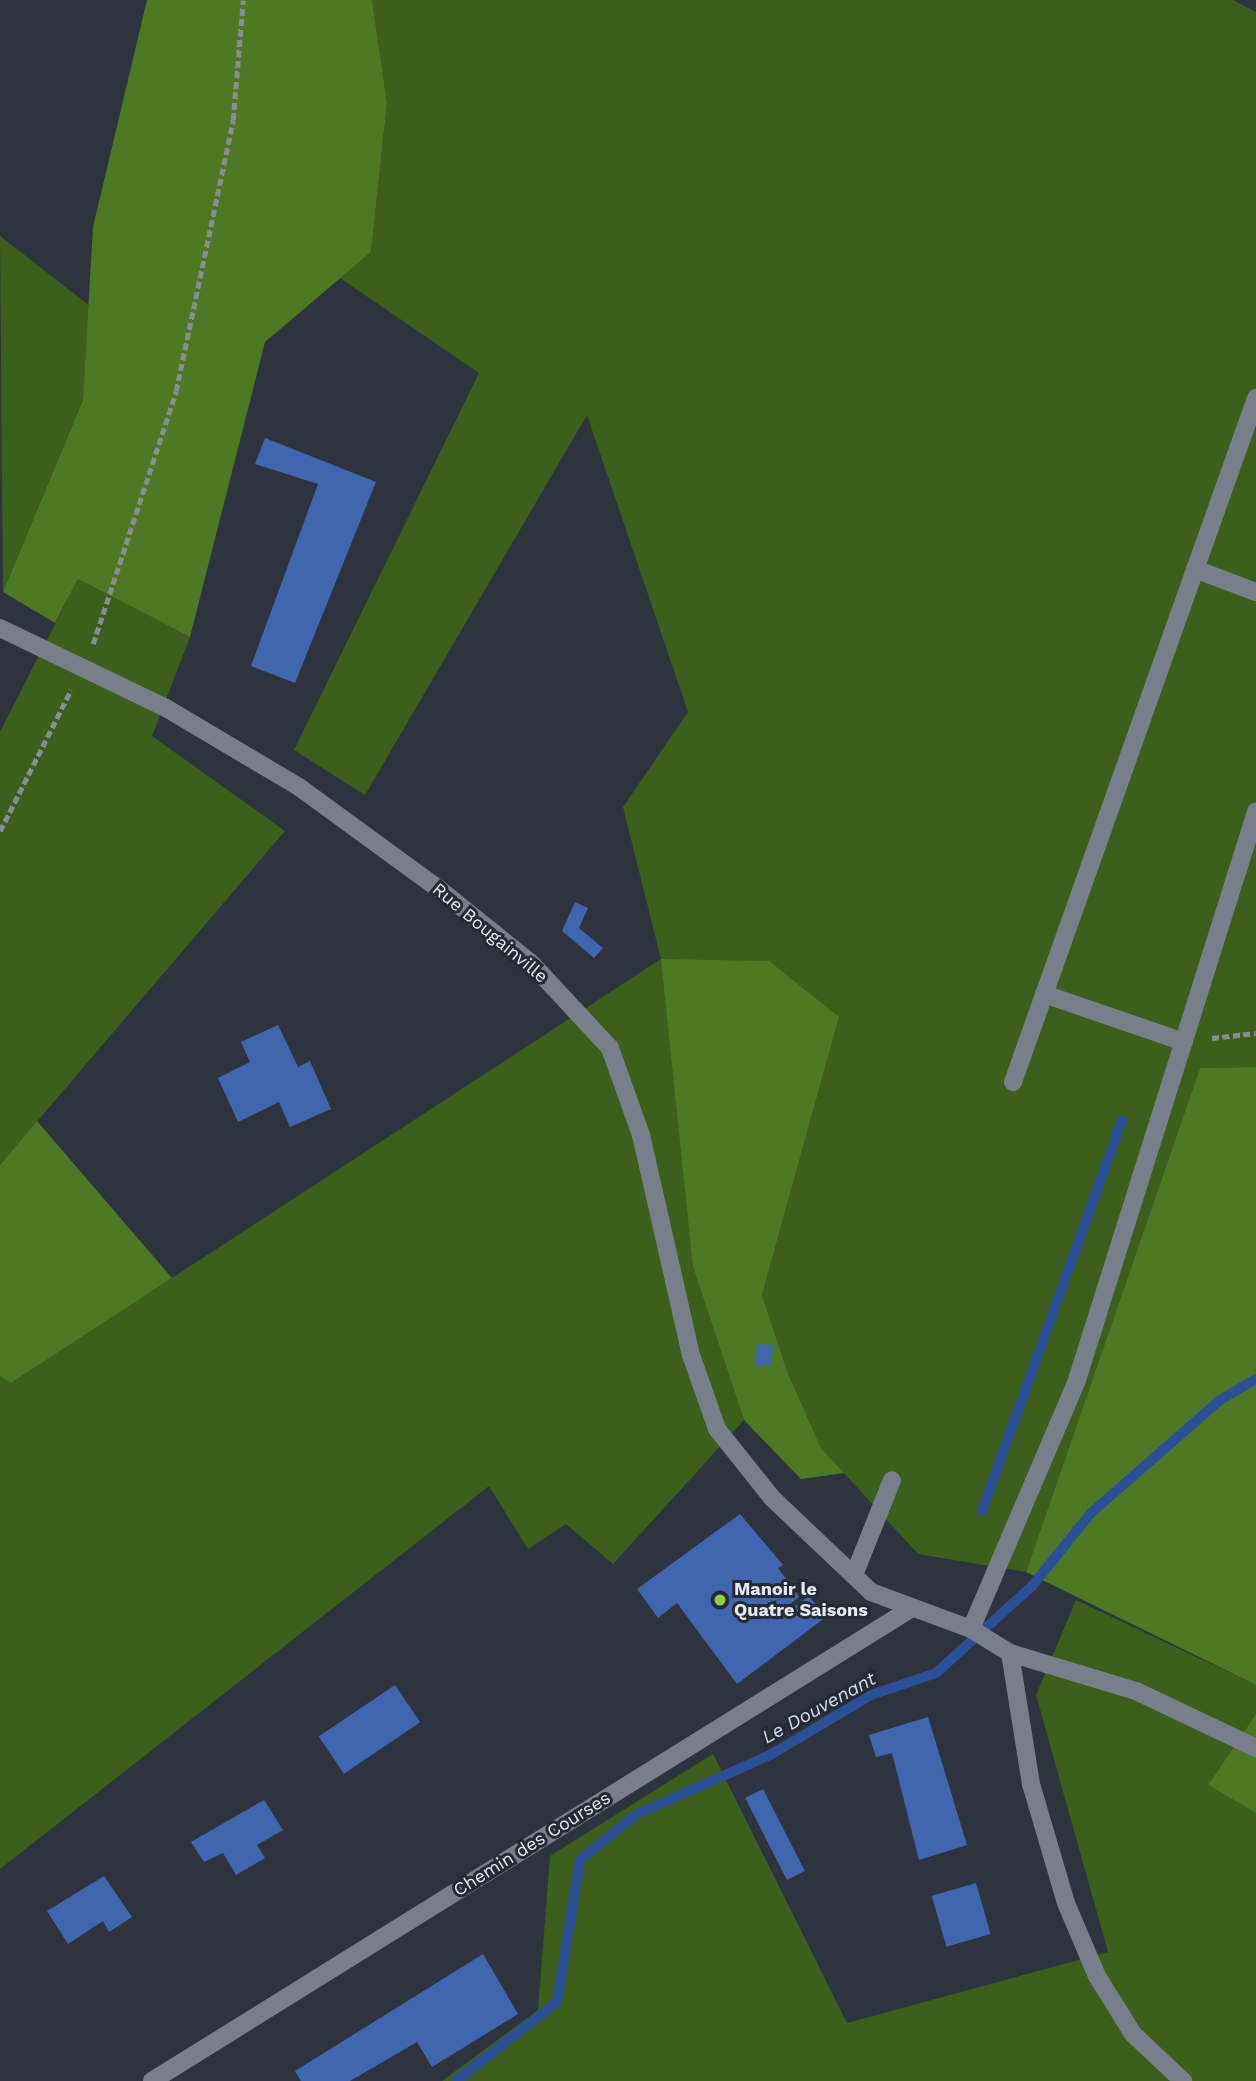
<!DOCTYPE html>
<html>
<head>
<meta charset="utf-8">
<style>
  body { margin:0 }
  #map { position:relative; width:1256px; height:2081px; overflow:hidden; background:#2e343d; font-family:"Work Sans",sans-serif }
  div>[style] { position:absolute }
  .green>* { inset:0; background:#3c5f1b }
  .forest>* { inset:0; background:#4d7924 }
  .stream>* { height:10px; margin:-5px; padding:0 5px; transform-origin:5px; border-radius:5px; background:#2c5098 }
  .building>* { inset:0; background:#4066af; transform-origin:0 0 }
  .path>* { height:4.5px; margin-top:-2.25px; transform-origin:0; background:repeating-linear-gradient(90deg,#888d94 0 7px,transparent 0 10.5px) }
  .minor>* { height:18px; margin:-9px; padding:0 9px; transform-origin:9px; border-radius:9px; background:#797f8a }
  .dots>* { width:19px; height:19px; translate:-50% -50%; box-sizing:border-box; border:4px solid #252a33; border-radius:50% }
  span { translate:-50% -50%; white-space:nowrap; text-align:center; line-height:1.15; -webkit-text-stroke:6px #252a33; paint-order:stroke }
  .street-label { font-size:18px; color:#e6eaf0 }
  .poi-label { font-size:18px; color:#e6eaf0; font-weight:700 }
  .left { translate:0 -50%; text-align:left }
  .water-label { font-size:19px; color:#d3def2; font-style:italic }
</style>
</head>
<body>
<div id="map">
  <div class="green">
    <div style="clip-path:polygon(372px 0,1233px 0,1256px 12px,1256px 1067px,1200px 1068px,1026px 1572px,918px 1554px,821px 1448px,787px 1371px,762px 1295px,839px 1017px,693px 1267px,744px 1420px,613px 1564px,566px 1524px,528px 1549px,489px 1486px,0 1869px,0 1376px,11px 1383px,661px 959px,623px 807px,688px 712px,587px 415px,365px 795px,294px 750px,479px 373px,340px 278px,371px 252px,387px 103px)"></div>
    <div style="clip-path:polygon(0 236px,90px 306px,83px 400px,3px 592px)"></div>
    <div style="clip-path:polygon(78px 579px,190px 637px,152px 736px,285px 831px,0 1165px,0 732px)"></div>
    <div style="clip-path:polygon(1076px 1600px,1256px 1685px,1256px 1714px,1208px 1785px,1256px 1813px,1256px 2081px,442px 2081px,538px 2010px,550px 1856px,713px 1754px,847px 2023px,1108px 1952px,1036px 1695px)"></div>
  </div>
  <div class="forest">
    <div style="clip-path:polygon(147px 0,372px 0,387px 103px,371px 252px,265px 342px,190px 637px,78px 579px,55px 623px,3px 592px,83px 400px,93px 227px)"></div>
    <div style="clip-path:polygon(661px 959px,769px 961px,839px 1017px,762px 1295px,787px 1371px,821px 1448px,844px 1473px,801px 1479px,744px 1420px,693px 1267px)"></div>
    <div style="clip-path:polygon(1256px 1067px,1256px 1685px,1026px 1572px,1200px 1068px)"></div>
    <div style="clip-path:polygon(37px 1121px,172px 1278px,11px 1383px,0 1376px,0 1165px)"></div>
    <div style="clip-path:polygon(1256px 1714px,1256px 1813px,1208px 1785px)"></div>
  </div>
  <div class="stream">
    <div style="left:982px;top:1511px;width:415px;rotate:-70.3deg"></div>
    <div style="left:456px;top:2081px;width:128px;rotate:-38deg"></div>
    <div style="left:557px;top:2002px;width:144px;rotate:-80.8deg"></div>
    <div style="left:580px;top:1860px;width:73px;rotate:-38.9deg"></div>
    <div style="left:637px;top:1814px;width:145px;rotate:-23.9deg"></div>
    <div style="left:770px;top:1755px;width:117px;rotate:-30.7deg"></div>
    <div style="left:871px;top:1695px;width:69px;rotate:-18.7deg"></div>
    <div style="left:936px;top:1673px;width:130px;rotate:-42.2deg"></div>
    <div style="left:1032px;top:1586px;width:94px;rotate:-51.1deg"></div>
    <div style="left:1091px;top:1513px;width:171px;rotate:-41.2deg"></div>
    <div style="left:1220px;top:1400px;width:42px;rotate:-30.3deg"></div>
  </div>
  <div class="building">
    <div style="clip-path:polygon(265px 438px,376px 482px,295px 683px,251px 666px,318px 484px,255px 464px)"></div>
    <div style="clip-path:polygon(575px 902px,588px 908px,579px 928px,603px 948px,594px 958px,562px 931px)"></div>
    <div style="clip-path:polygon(278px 1025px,298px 1067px,310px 1061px,331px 1109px,290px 1127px,279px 1102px,238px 1122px,218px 1078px,250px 1062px,241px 1042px)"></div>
    <div style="left:757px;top:1344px;width:16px;height:21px;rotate:4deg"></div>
    <div style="clip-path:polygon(740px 1514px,783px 1565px,778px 1568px,799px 1597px,774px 1616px,777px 1620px,809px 1596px,826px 1617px,737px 1684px,677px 1603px,658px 1618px,637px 1589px)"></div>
    <div style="left:395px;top:1685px;width:45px;height:92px;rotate:56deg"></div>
    <div style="clip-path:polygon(928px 1717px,967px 1845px,919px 1860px,892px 1753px,876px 1757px,869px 1735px)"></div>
    <div style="left:763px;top:1789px;width:92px;height:20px;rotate:63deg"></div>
    <div style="clip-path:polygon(264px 1800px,283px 1830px,257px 1845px,265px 1858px,236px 1875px,223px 1853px,204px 1862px,191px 1842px)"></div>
    <div style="clip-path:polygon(104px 1876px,132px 1917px,109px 1932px,103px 1921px,68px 1944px,47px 1911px)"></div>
    <div style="left:976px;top:1883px;width:53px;height:46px;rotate:74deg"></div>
    <div style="clip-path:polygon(483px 1954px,518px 2014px,432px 2067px,417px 2042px,350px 2081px,301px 2081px,295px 2071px)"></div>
  </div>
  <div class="path">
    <div style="left:93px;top:644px;width:266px;rotate:-71.8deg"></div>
    <div style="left:176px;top:391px;width:277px;rotate:-78.1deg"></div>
    <div style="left:233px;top:120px;width:120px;rotate:-85.2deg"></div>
    <div style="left:0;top:831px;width:158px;rotate:-63.3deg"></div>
    <div style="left:1212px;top:1038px;width:44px;rotate:-6.5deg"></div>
  </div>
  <div class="minor">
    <div style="left:1195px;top:569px;width:65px;rotate:20.7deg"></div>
    <div style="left:0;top:628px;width:184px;rotate:25.7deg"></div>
    <div style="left:166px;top:708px;width:155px;rotate:30.7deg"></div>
    <div style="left:299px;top:787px;width:173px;rotate:36.1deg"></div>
    <div style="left:439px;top:889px;width:118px;rotate:38.8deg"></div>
    <div style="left:531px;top:963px;width:116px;rotate:47.1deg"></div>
    <div style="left:610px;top:1048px;width:92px;rotate:70.4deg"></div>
    <div style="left:641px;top:1135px;width:226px;rotate:77.2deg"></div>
    <div style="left:691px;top:1355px;width:78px;rotate:70.6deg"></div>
    <div style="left:717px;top:1429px;width:88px;rotate:51.4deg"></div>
    <div style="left:772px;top:1498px;width:137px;rotate:43.5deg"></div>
    <div style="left:871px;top:1592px;width:107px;rotate:20.3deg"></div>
    <div style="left:971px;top:1629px;width:46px;rotate:31.6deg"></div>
    <div style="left:1010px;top:1653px;width:132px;rotate:16.8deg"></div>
    <div style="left:1136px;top:1691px;width:133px;rotate:25.4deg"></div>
    <div style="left:1044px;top:994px;width:148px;rotate:18.9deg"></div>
    <div style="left:1013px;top:1082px;width:726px;rotate:-70.44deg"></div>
    <div style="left:854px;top:1575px;width:102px;rotate:-68.2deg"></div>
    <div style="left:971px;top:1629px;width:271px;rotate:-66.9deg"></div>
    <div style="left:1077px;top:1380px;width:596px;rotate:-72.51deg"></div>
    <div style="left:1010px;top:1653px;width:133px;rotate:80.9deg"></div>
    <div style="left:1031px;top:1784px;width:124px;rotate:73.6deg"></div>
    <div style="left:1066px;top:1903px;width:79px;rotate:67deg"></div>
    <div style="left:1097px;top:1976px;width:68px;rotate:58.2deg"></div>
    <div style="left:1133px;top:2034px;width:69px;rotate:43.2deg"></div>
    <div style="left:152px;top:2081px;width:895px;rotate:-31.9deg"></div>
  </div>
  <div class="dots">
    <div style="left:720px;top:1600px;background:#89cf48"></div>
  </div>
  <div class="street-label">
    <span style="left:490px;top:933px;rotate:40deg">Rue Bougainville</span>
    <span style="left:532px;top:1844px;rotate:-32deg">Chemin des Courses</span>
  </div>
  <div class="poi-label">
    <span class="left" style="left:734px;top:1600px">Manoir le<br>Quatre Saisons</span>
  </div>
  <div class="water-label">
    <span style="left:819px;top:1708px;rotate:-29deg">Le Douvenant</span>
  </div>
</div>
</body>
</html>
